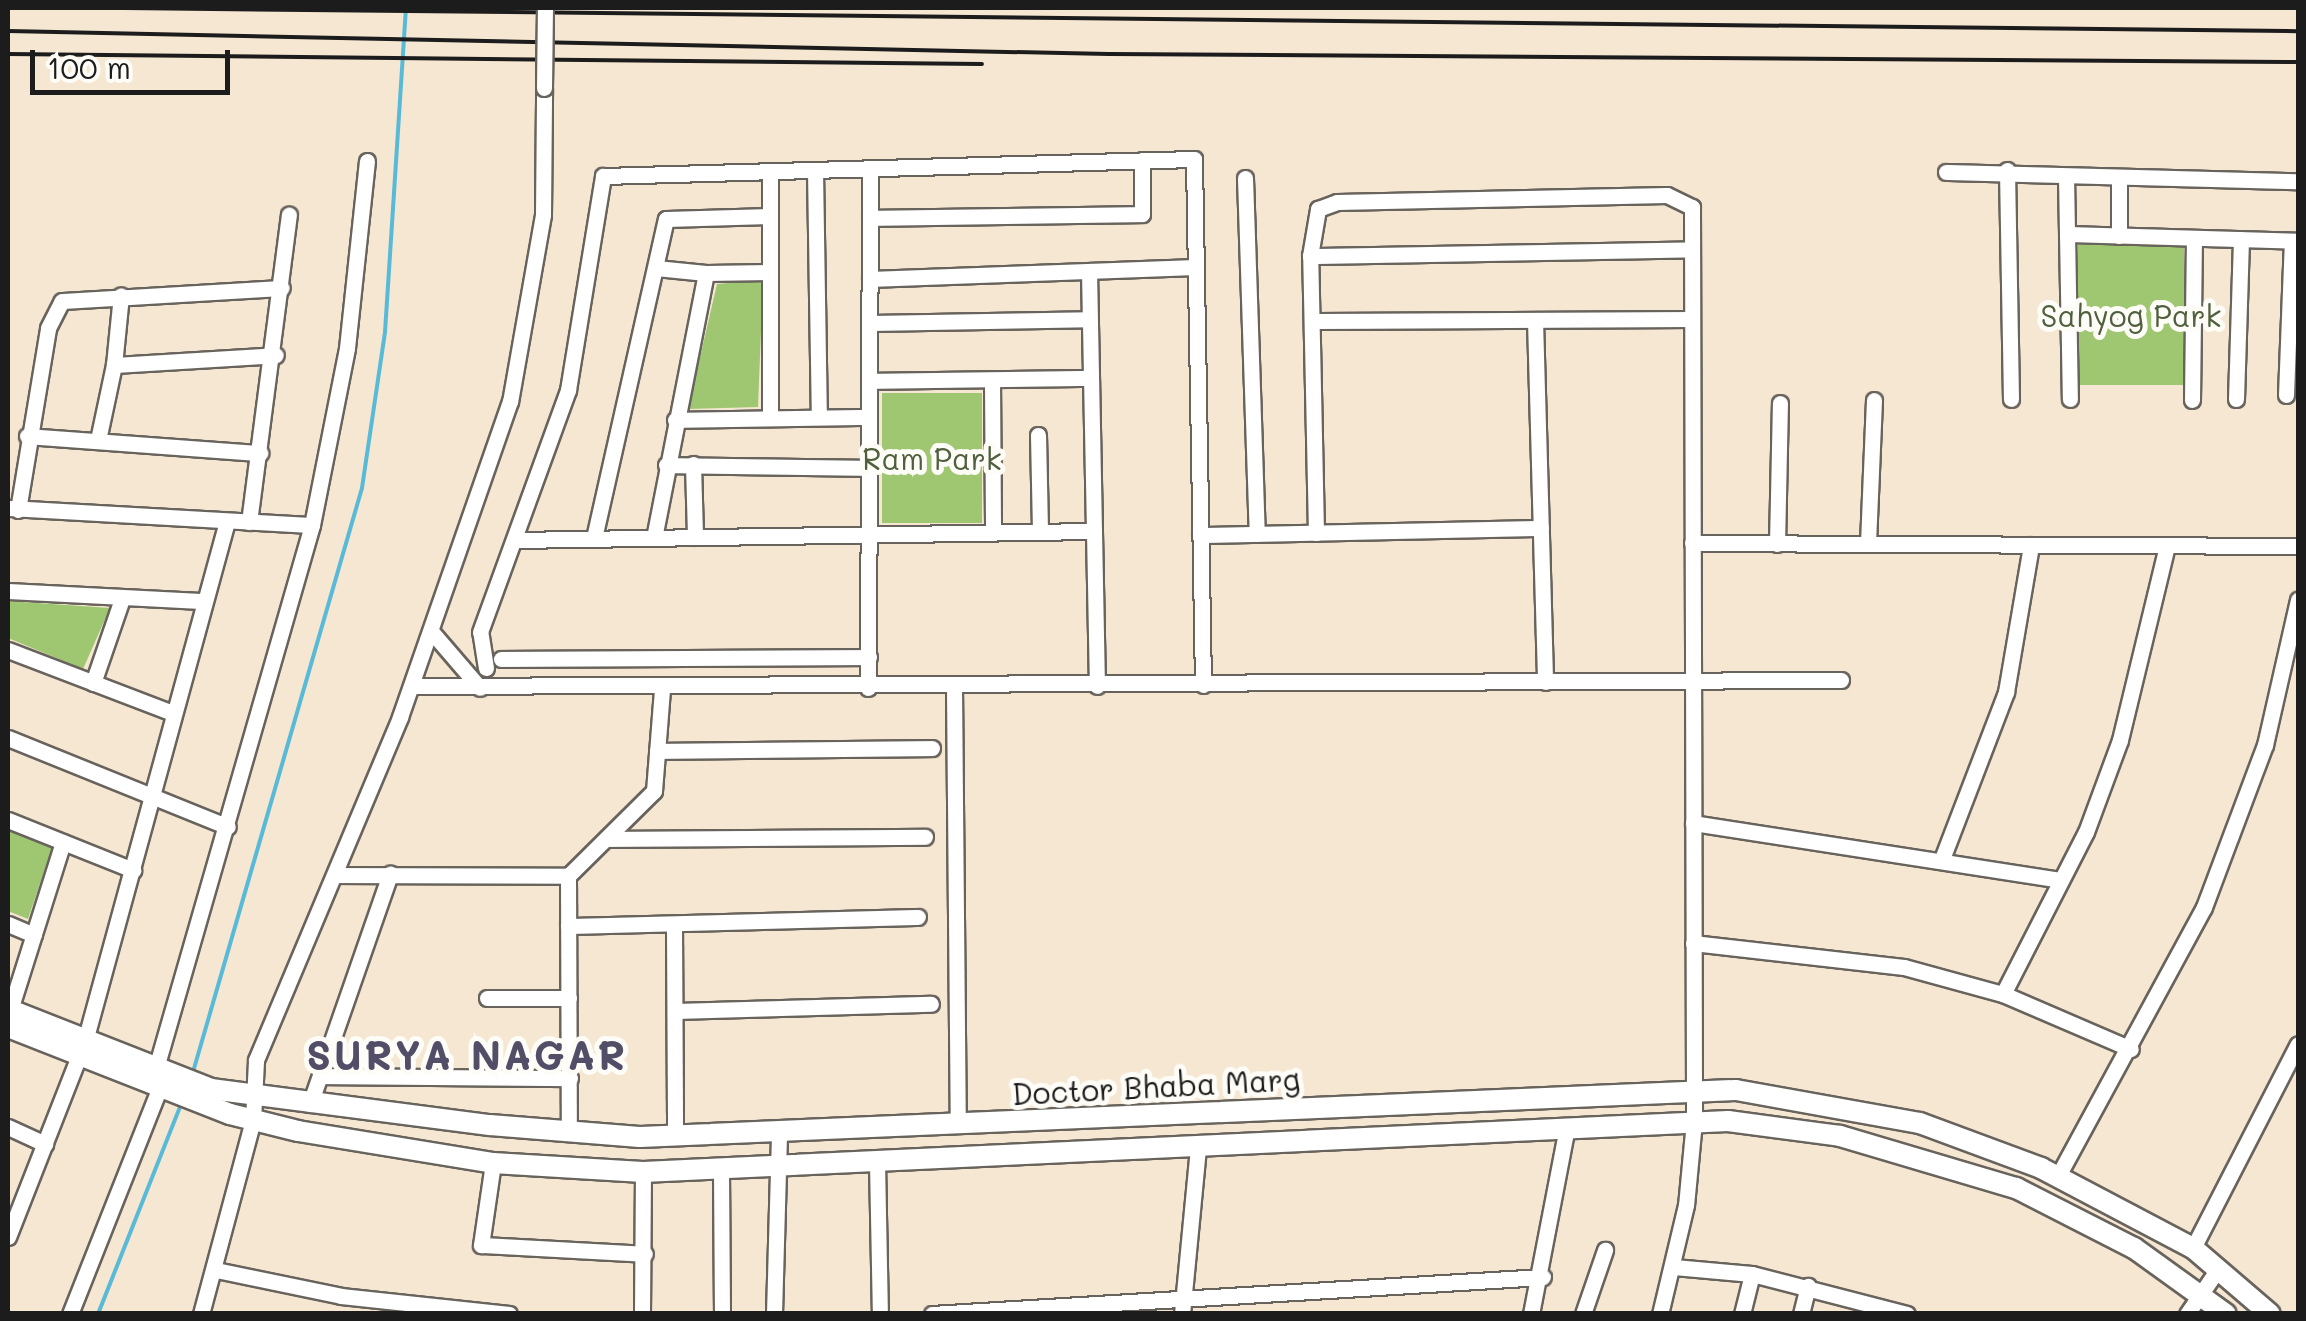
<!DOCTYPE html>
<html>
<head>
<meta charset="utf-8">
<style>
  body { margin:0 }
  #map { position:relative; width:2306px; height:1321px; overflow:hidden; background:#f6e7d2; font-family:Mali,sans-serif }
  div>[style] { position:absolute }
  .green>* { inset:0; background:#9fc671; transform-origin:0 0 }
  .stream>* { height:4px; margin:-2px; padding:0 2px; transform-origin:2px; border-radius:2px; background:#59bad8 }
  .roads { filter:drop-shadow(2px 0 #68635c) drop-shadow(-2px 0 #68635c) drop-shadow(0 2px #68635c) drop-shadow(0 -2px #68635c) }
  .minor>* { height:15px; margin:-7.5px; padding:0 7.5px; transform-origin:7.5px; border-radius:7.5px; background:#fff }
  .tertiary>* { height:20px; margin:-10px; padding:0 10px; transform-origin:10px; border-radius:10px; background:#fff }
  .rail>* { height:4px; margin:-2px; padding:0 2px; transform-origin:2px; border-radius:2px; background:#1c1c1c }
  .bridges { filter:drop-shadow(2px 0 #68635c) drop-shadow(-2px 0 #68635c) drop-shadow(0 2px #68635c) drop-shadow(0 -2px #68635c) }
  .minor-bridge>* { height:15px; margin:-7.5px; padding:0 7.5px; transform-origin:7.5px; border-radius:7.5px; background:#fff }
  span { translate:-50% -50%; white-space:nowrap; text-align:center; line-height:1.15; -webkit-text-stroke:10px #fdfcf7; paint-order:stroke }
  .park-label { font-size:30px; color:#50603e }
  .street-label { font-size:30px; color:#1c1c1c }
  .district-label { font-size:40px; color:#534e68; font-weight:700; letter-spacing:2.5px }
  .frame { position:absolute; inset:0; border:10px solid #1c1c1c; pointer-events:none }
  .scale { position:absolute; left:30px; top:50px; width:200px; height:45px; box-sizing:border-box; border:5px solid #1c1c1c; border-top:0; padding-left:12px; font-size:30px; line-height:35px; white-space:nowrap; color:#1c1c1c; -webkit-text-stroke:8px #fdfcf7; paint-order:stroke }
</style>
</head>
<body>
<div id="map">
  <div class="green">
    <div style="left:2078px;top:245px;width:106px;height:140px"></div>
    <div style="clip-path:polygon(763px 280px,758px 407px,688px 409px,717px 284px)"></div>
    <div style="left:982px;top:393px;width:130px;height:100px;rotate:90deg"></div>
    <div style="clip-path:polygon(8px 601px,110px 608px,83px 669px,8px 638px)"></div>
    <div style="clip-path:polygon(8px 830px,52px 848px,28px 919px,8px 911px)"></div>
  </div>
  <div class="stream">
    <div style="left:193px;top:1072px;width:608px;rotate:-73.86deg"></div>
    <div style="left:362px;top:488px;width:158px;rotate:-81.6deg"></div>
    <div style="left:385px;top:332px;width:325px;rotate:-86.3deg"></div>
    <div style="left:98px;top:1314px;width:226px;rotate:-68.4deg"></div>
  </div>
  <div class="roads">
    <div class="minor">
      <div style="left:815px;top:170px;width:247px;rotate:89.1deg"></div>
      <div style="left:2007px;top:170px;width:229px;rotate:89deg"></div>
      <div style="left:770px;top:171px;width:247px;rotate:90deg"></div>
      <div style="left:1946px;top:172px;width:352px;rotate:1.5deg"></div>
      <div style="left:2066px;top:176px;width:223px;rotate:89deg"></div>
      <div style="left:1245px;top:178px;width:356px;rotate:88.1deg"></div>
      <div style="left:870px;top:218px;width:272px;rotate:-0.8deg"></div>
      <div style="left:1142px;top:214px;width:54px;rotate:-90deg"></div>
      <div style="left:2067px;top:234px;width:231px;rotate:1.7deg"></div>
      <div style="left:2119px;top:236px;width:58px;rotate:-90deg"></div>
      <div style="left:1310px;top:256px;width:382px;rotate:-1deg"></div>
      <div style="left:656px;top:268px;width:50px;rotate:5.7deg"></div>
      <div style="left:1089px;top:271px;width:415px;rotate:88.9deg"></div>
      <div style="left:870px;top:279px;width:325px;rotate:-2.1deg"></div>
      <div style="left:1535px;top:320px;width:362px;rotate:88.4deg"></div>
      <div style="left:1315px;top:321px;width:377px;rotate:-0.3deg"></div>
      <div style="left:870px;top:323px;width:219px;rotate:-1deg"></div>
      <div style="left:114px;top:365px;width:70px;rotate:-84.3deg"></div>
      <div style="left:992px;top:380px;width:153px;rotate:89.6deg"></div>
      <div style="left:869px;top:381px;width:222px;rotate:-0.8deg"></div>
      <div style="left:2286px;top:395px;width:154px;rotate:-87.8deg"></div>
      <div style="left:2236px;top:399px;width:160px;rotate:-88.2deg"></div>
      <div style="left:2192px;top:400px;width:162px;rotate:-89.3deg"></div>
      <div style="left:675px;top:420px;width:194px;rotate:-0.9deg"></div>
      <div style="left:1038px;top:435px;width:97px;rotate:88.8deg"></div>
      <div style="left:27px;top:436px;width:234px;rotate:4.2deg"></div>
      <div style="left:98px;top:440px;width:77px;rotate:-78deg"></div>
      <div style="left:114px;top:365px;width:162px;rotate:-3.5deg"></div>
      <div style="left:693px;top:464px;width:73px;rotate:88.4deg"></div>
      <div style="left:666px;top:465px;width:203px;rotate:0.8deg"></div>
      <div style="left:8px;top:508px;width:304px;rotate:3.2deg"></div>
      <div style="left:18px;top:510px;width:184px;rotate:-80.6deg"></div>
      <div style="left:48px;top:328px;width:30px;rotate:-63deg"></div>
      <div style="left:62px;top:301px;width:220px;rotate:-3.4deg"></div>
      <div style="left:249px;top:522px;width:310px;rotate:-82.6deg"></div>
      <div style="left:1316px;top:533px;width:277px;rotate:-91.2deg"></div>
      <div style="left:1310px;top:256px;width:48px;rotate:-80.3deg"></div>
      <div style="left:1318px;top:209px;width:20px;rotate:-20deg"></div>
      <div style="left:1337px;top:202px;width:330px;rotate:-1.2deg"></div>
      <div style="left:1667px;top:195px;width:28px;rotate:26deg"></div>
      <div style="left:1692px;top:207px;width:914px;rotate:89.87deg"></div>
      <div style="left:1694px;top:1121px;width:84px;rotate:95.4deg"></div>
      <div style="left:1686px;top:1205px;width:112px;rotate:103.4deg"></div>
      <div style="left:1200px;top:535px;width:341px;rotate:-1.2deg"></div>
      <div style="left:594px;top:538px;width:327px;rotate:-77.3deg"></div>
      <div style="left:666px;top:219px;width:104px;rotate:-1.7deg"></div>
      <div style="left:654px;top:538px;width:270px;rotate:-78.9deg"></div>
      <div style="left:706px;top:273px;width:64px;rotate:-0.9deg"></div>
      <div style="left:514px;top:540px;width:580px;rotate:-0.89deg"></div>
      <div style="left:1692px;top:543px;width:606px;rotate:0.28deg"></div>
      <div style="left:1868px;top:543px;width:143px;rotate:-87.6deg"></div>
      <div style="left:1777px;top:544px;width:141px;rotate:-88.8deg"></div>
      <div style="left:8px;top:591px;width:193px;rotate:3deg"></div>
      <div style="left:431px;top:631px;width:75px;rotate:49.3deg"></div>
      <div style="left:8px;top:650px;width:177px;rotate:20.9deg"></div>
      <div style="left:501px;top:659px;width:368px;rotate:-0.3deg"></div>
      <div style="left:486px;top:668px;width:36px;rotate:-99deg"></div>
      <div style="left:480px;top:632px;width:258px;rotate:-70deg"></div>
      <div style="left:568px;top:390px;width:217px;rotate:-80.7deg"></div>
      <div style="left:603px;top:176px;width:591px;rotate:-1.65deg"></div>
      <div style="left:1194px;top:159px;width:526px;rotate:89.02deg"></div>
      <div style="left:93px;top:683px;width:89px;rotate:-71deg"></div>
      <div style="left:412px;top:686px;width:1429px;rotate:-0.24deg"></div>
      <div style="left:954px;top:687px;width:435px;rotate:89.5deg"></div>
      <div style="left:868px;top:688px;width:519px;rotate:-89.78deg"></div>
      <div style="left:8px;top:738px;width:237px;rotate:22deg"></div>
      <div style="left:657px;top:751px;width:275px;rotate:-0.6deg"></div>
      <div style="left:8px;top:820px;width:135px;rotate:21.8deg"></div>
      <div style="left:1693px;top:823px;width:372px;rotate:8.8deg"></div>
      <div style="left:607px;top:839px;width:318px;rotate:-0.4deg"></div>
      <div style="left:1942px;top:859px;width:179px;rotate:-69deg"></div>
      <div style="left:2006px;top:692px;width:149px;rotate:-80.3deg"></div>
      <div style="left:335px;top:875px;width:233px;rotate:0.2deg"></div>
      <div style="left:568px;top:876px;width:121px;rotate:-44.7deg"></div>
      <div style="left:654px;top:791px;width:102px;rotate:-85.5deg"></div>
      <div style="left:568px;top:876px;width:257px;rotate:89.8deg"></div>
      <div style="left:8px;top:924px;width:28px;rotate:23deg"></div>
      <div style="left:568px;top:926px;width:350px;rotate:-1.5deg"></div>
      <div style="left:674px;top:926px;width:209px;rotate:89.7deg"></div>
      <div style="left:1693px;top:943px;width:212px;rotate:6.5deg"></div>
      <div style="left:1904px;top:967px;width:103px;rotate:15.3deg"></div>
      <div style="left:2003px;top:994px;width:139px;rotate:23.3deg"></div>
      <div style="left:2003px;top:994px;width:182px;rotate:-62.9deg"></div>
      <div style="left:2086px;top:832px;width:98px;rotate:-69.7deg"></div>
      <div style="left:2120px;top:740px;width:200px;rotate:-76.4deg"></div>
      <div style="left:487px;top:998px;width:82px"></div>
      <div style="left:10px;top:1010px;width:176px;rotate:-72.5deg"></div>
      <div style="left:675px;top:1011px;width:256px;rotate:-1.6deg"></div>
      <div style="left:154px;top:1075px;width:572px;rotate:-73.97deg"></div>
      <div style="left:312px;top:525px;width:180px;rotate:-78.8deg"></div>
      <div style="left:347px;top:348px;width:188px;rotate:-83.9deg"></div>
      <div style="left:320px;top:1076px;width:250px;rotate:0.5deg"></div>
      <div style="left:310px;top:1104px;width:244px;rotate:-70.8deg"></div>
      <div style="left:8px;top:1127px;width:41px;rotate:24.7deg"></div>
      <div style="left:877px;top:1162px;width:152px;rotate:88.9deg"></div>
      <div style="left:493px;top:1163px;width:83px;rotate:98.3deg"></div>
      <div style="left:481px;top:1245px;width:164px;rotate:3.1deg"></div>
      <div style="left:721px;top:1171px;width:143px;rotate:89.6deg"></div>
      <div style="left:2058px;top:1176px;width:306px;rotate:-61.5deg"></div>
      <div style="left:2204px;top:907px;width:173px;rotate:-69.4deg"></div>
      <div style="left:2265px;top:745px;width:149px;rotate:-77.2deg"></div>
      <div style="left:8px;top:1237px;width:211px;rotate:-68.6deg"></div>
      <div style="left:85px;top:1041px;width:535px;rotate:-74.72deg"></div>
      <div style="left:2193px;top:1248px;width:229px;rotate:-62.8deg"></div>
      <div style="left:1674px;top:1267px;width:78px;rotate:5.1deg"></div>
      <div style="left:1752px;top:1274px;width:160px;rotate:14.5deg"></div>
      <div style="left:216px;top:1270px;width:128px;rotate:11.7deg"></div>
      <div style="left:341px;top:1296px;width:169px;rotate:6.1deg"></div>
      <div style="left:70px;top:1314px;width:255px;rotate:-68.4deg"></div>
      <div style="left:201px;top:1314px;width:201px;rotate:-75deg"></div>
      <div style="left:253px;top:1120px;width:60px;rotate:-87.1deg"></div>
      <div style="left:256px;top:1060px;width:372px;rotate:-67.2deg"></div>
      <div style="left:400px;top:717px;width:334px;rotate:-70.8deg"></div>
      <div style="left:510px;top:402px;width:190px;rotate:-80deg"></div>
      <div style="left:543px;top:215px;width:127px;rotate:-89.5deg"></div>
      <div style="left:642px;top:1314px;width:142px;rotate:-89.6deg"></div>
      <div style="left:774px;top:1314px;width:181px;rotate:-88.4deg"></div>
      <div style="left:932px;top:1314px;width:612px;rotate:-3.47deg"></div>
      <div style="left:1182px;top:1314px;width:168px;rotate:-84.5deg"></div>
      <div style="left:1531px;top:1314px;width:190px;rotate:-79.1deg"></div>
      <div style="left:1583px;top:1314px;width:68px;rotate:-71deg"></div>
      <div style="left:1742px;top:1314px;width:41px;rotate:-76deg"></div>
      <div style="left:1801px;top:1314px;width:29px;rotate:-76deg"></div>
      <div style="left:2187px;top:1314px;width:55px;rotate:-55.4deg"></div>
    </div>
    <div class="tertiary">
      <div style="left:8px;top:1009px;width:218px;rotate:21.5deg"></div>
      <div style="left:211px;top:1089px;width:281px;rotate:7.4deg"></div>
      <div style="left:490px;top:1125px;width:150px;rotate:4.6deg"></div>
      <div style="left:640px;top:1137px;width:1097px;rotate:-2.46deg"></div>
      <div style="left:1736px;top:1090px;width:187px;rotate:10.2deg"></div>
      <div style="left:1920px;top:1123px;width:129px;rotate:20.4deg"></div>
      <div style="left:2041px;top:1168px;width:172px;rotate:27.8deg"></div>
      <div style="left:2193px;top:1248px;width:101px;rotate:40.6deg"></div>
      <div style="left:8px;top:1027px;width:238px;rotate:21.4deg"></div>
      <div style="left:230px;top:1114px;width:70px;rotate:14deg"></div>
      <div style="left:298px;top:1131px;width:198px;rotate:9.3deg"></div>
      <div style="left:493px;top:1163px;width:150px;rotate:3.4deg"></div>
      <div style="left:643px;top:1172px;width:1086px;rotate:-2.69deg"></div>
      <div style="left:1728px;top:1121px;width:113px;rotate:7.6deg"></div>
      <div style="left:1840px;top:1136px;width:184px;rotate:16.5deg"></div>
      <div style="left:2016px;top:1188px;width:132px;rotate:27deg"></div>
      <div style="left:2134px;top:1248px;width:113px;rotate:35.7deg"></div>
    </div>
  </div>
  <div class="rail">
    <div style="left:124px;top:8px;width:2174px;rotate:0.61deg"></div>
    <div style="left:8px;top:31px;width:1101px;rotate:1.2deg"></div>
    <div style="left:1109px;top:54px;width:1189px;rotate:0.39deg"></div>
    <div style="left:8px;top:54px;width:974px;rotate:0.59deg"></div>
  </div>
  <div class="bridges">
    <div class="minor-bridge">
      <div style="left:544px;top:88px;width:80px;rotate:-89.3deg"></div>
    </div>
  </div>
  <div class="park-label">
    <span style="left:2131px;top:315px">Sahyog Park</span>
    <span style="left:932px;top:458px">Ram Park</span>
  </div>
  <div class="street-label">
    <span style="left:1156px;top:1086px;rotate:-3deg">Doctor Bhaba Marg</span>
  </div>
  <div class="district-label">
    <span style="left:467px;top:1054px">SURYA NAGAR</span>
  </div>
  <div class="frame"></div>
  <div class="scale">100 m</div>
</div>
</body>
</html>
